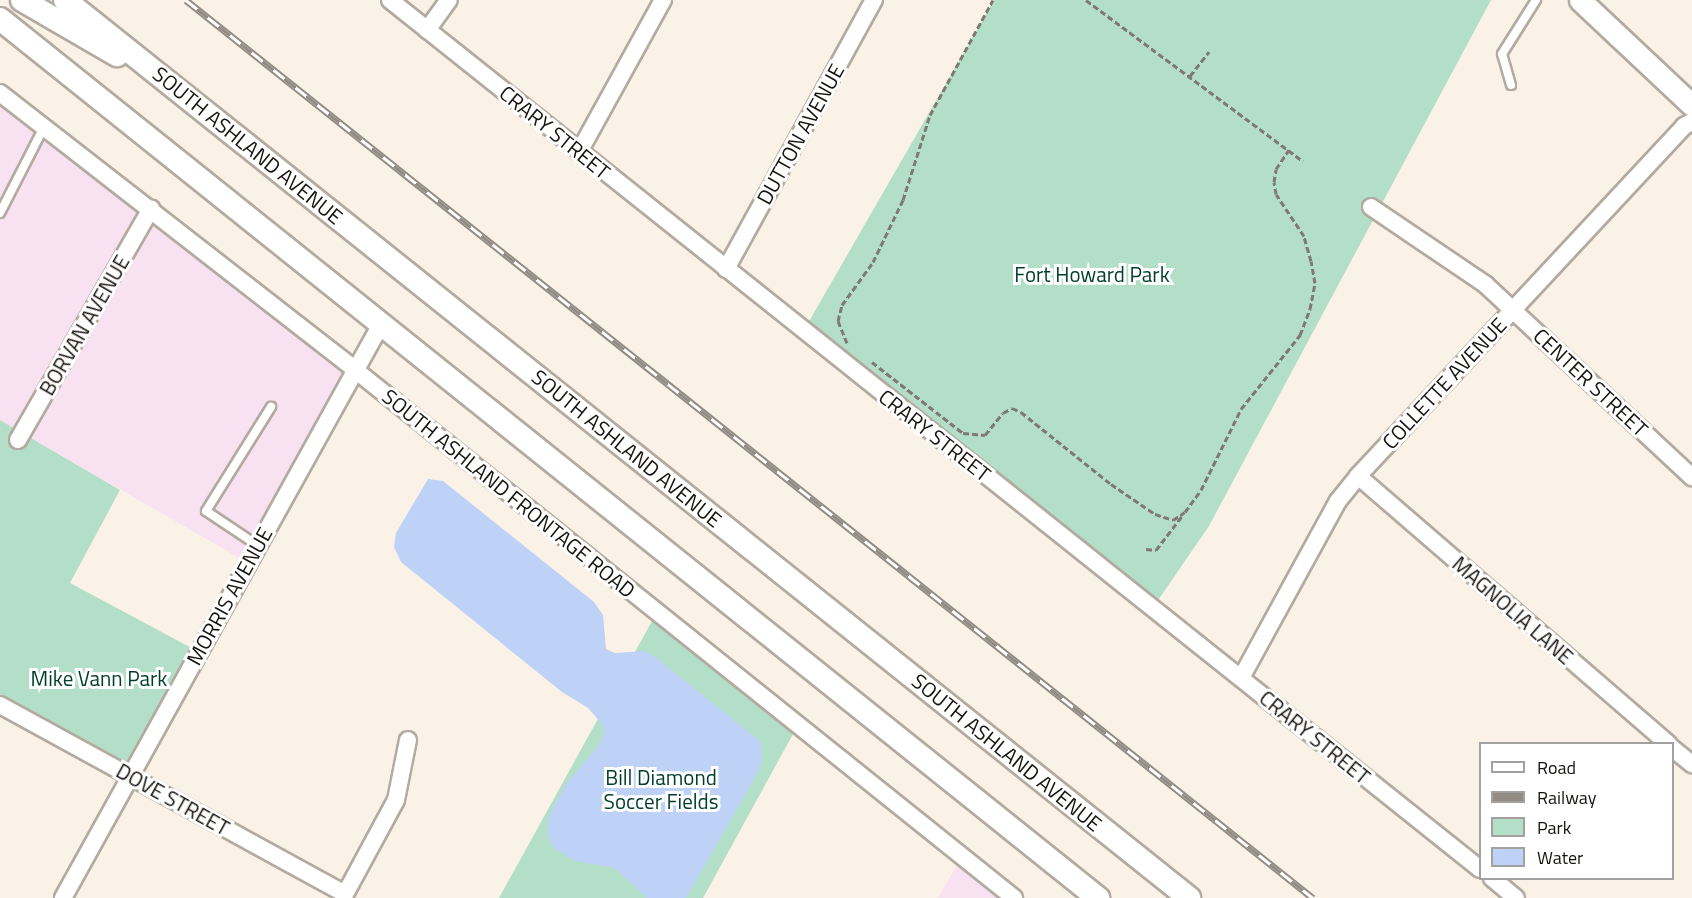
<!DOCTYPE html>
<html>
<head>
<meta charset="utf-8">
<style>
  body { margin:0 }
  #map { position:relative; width:1692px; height:898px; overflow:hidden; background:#fbf2e7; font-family:"Titillium Web",sans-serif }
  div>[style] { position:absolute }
  .industrial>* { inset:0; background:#f8e2f1 }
  .green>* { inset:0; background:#b3dec8 }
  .water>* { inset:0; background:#bed1f6 }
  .path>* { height:3px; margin-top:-1.5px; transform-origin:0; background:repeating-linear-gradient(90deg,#7f7972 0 6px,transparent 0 9px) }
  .roads { filter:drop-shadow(2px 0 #b3aaa0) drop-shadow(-2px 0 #b3aaa0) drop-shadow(0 2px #b3aaa0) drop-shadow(0 -2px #b3aaa0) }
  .service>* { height:8px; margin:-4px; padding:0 4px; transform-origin:4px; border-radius:4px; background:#fff }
  .minor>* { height:16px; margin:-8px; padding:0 8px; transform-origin:8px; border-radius:8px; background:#fff }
  .tertiary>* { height:21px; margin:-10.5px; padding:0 10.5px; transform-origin:10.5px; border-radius:10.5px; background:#fff }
  .secondary>* { height:22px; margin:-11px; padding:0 11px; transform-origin:11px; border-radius:11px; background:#fff }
  .rail>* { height:7px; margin-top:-3.5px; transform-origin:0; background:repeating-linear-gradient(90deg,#fff 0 14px,#928c85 0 28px); box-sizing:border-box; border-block:2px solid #928c85 }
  span { translate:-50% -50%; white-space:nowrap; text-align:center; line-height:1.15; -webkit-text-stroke:6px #fff; paint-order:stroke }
  .street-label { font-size:21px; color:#161310 }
  .park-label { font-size:21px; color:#003e29 }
  .legend { position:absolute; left:1479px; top:742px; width:195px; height:138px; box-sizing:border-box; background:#fff; border:2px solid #a2a19f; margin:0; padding:8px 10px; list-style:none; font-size:18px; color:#161310 }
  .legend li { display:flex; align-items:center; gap:12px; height:30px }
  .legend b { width:30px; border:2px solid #a2a19f }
</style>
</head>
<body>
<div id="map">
  <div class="industrial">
    <div style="clip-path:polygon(0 93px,354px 369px,248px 563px,0 420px)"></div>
    <div style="clip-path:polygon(962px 856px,1014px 898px,938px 898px)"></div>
  </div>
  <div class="green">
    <div style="clip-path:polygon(994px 0,1491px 0,1209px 526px,1152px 609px,804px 330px)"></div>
    <div style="clip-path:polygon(0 420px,120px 490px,70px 583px,199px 652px,130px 776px,0 705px)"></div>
    <div style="clip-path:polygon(657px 612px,798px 725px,703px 898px,499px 898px)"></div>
  </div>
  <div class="water">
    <div style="clip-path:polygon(428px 479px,443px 481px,594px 602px,603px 615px,606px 649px,615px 653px,644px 651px,654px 656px,761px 742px,762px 761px,758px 772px,686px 898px,647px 898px,615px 868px,575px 861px,554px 848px,547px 834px,549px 816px,566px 784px,599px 745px,604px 734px,602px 724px,588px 708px,562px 692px,401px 562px,394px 547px,396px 533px)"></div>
  </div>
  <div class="path">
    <div style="left:1086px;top:0;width:270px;rotate:36.6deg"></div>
    <div style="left:1190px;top:76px;width:31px;rotate:-52deg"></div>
    <div style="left:847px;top:343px;width:24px;rotate:-112deg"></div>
    <div style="left:838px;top:321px;width:16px;rotate:-76deg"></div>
    <div style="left:842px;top:305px;width:53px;rotate:-54.2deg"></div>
    <div style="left:873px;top:262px;width:69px;rotate:-64.2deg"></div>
    <div style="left:903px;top:200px;width:89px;rotate:-72.4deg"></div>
    <div style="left:930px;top:115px;width:131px;rotate:-61.3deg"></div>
    <div style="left:872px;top:362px;width:115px;rotate:38deg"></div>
    <div style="left:963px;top:433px;width:22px;rotate:5deg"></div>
    <div style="left:985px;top:435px;width:28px;rotate:-51deg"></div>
    <div style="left:1003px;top:413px;width:10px;rotate:-29deg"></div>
    <div style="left:1012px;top:408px;width:10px;rotate:24deg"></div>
    <div style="left:1021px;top:412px;width:115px;rotate:38.7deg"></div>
    <div style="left:1111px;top:484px;width:53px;rotate:34.3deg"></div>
    <div style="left:1155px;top:514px;width:19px;rotate:18deg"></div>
    <div style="left:1173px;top:520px;width:14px;rotate:-34deg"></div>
    <div style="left:1185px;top:512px;width:27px;rotate:-54deg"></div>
    <div style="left:1201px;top:490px;width:90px;rotate:-63.7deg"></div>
    <div style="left:1241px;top:409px;width:95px;rotate:-51.4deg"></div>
    <div style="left:1300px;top:335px;width:28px;rotate:-69deg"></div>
    <div style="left:1310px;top:309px;width:26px;rotate:-79deg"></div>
    <div style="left:1315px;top:283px;width:22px;rotate:-100deg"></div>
    <div style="left:1311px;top:261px;width:26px;rotate:-106deg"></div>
    <div style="left:1304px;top:236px;width:50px;rotate:-123.7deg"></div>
    <div style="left:1276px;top:194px;width:12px;rotate:-99deg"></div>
    <div style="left:1274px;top:182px;width:13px;rotate:-81deg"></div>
    <div style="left:1276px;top:169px;width:23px;rotate:-56deg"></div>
    <div style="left:1146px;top:549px;width:10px;rotate:6deg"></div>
    <div style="left:1156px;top:550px;width:43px;rotate:-52.6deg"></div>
  </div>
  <div class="roads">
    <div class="service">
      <div style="left:1511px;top:85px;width:32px;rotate:-106deg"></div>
      <div style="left:1502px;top:54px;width:64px;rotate:-57.8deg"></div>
      <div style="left:0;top:213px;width:97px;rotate:-62.9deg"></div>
      <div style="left:257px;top:545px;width:61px;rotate:-146.3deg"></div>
      <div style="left:206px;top:511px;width:123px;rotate:-58deg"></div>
    </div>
    <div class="minor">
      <div style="left:390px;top:0;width:1394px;rotate:38.56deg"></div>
      <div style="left:427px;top:30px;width:37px;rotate:-54deg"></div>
      <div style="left:0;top:93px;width:449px;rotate:37.9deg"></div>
      <div style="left:354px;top:369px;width:846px;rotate:38.71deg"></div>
      <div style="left:579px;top:152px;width:174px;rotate:-61.1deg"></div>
      <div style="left:1371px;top:207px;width:139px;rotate:34.1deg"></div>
      <div style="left:1486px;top:285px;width:282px;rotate:43deg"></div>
      <div style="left:726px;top:269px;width:307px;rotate:-61.2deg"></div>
      <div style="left:18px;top:440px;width:267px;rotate:-60.1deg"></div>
      <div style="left:1358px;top:476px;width:410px;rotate:40.8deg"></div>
      <div style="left:1241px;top:678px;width:202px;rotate:-61.3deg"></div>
      <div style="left:1338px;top:501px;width:32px;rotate:-51deg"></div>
      <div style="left:1358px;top:476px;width:478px;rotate:-47deg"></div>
      <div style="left:1684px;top:126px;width:9px;rotate:-27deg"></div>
      <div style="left:0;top:705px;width:393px;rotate:28.7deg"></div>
      <div style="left:1672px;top:748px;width:26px;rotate:39deg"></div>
      <div style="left:1492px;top:878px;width:31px;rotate:40deg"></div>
      <div style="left:63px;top:898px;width:654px;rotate:-61deg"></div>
      <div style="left:343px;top:898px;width:111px;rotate:-61.6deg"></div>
      <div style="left:396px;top:800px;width:61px;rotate:-78.7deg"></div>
    </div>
    <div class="tertiary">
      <div style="left:1580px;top:0;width:154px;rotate:43.2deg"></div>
    </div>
    <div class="secondary">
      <div style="left:22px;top:0;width:110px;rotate:30.1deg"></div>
      <div style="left:65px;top:0;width:1439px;rotate:38.62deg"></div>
      <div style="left:0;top:19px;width:1407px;rotate:38.68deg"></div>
    </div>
  </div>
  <div class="rail">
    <div style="left:186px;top:0;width:1441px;rotate:38.55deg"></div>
  </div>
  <div class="street-label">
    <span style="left:555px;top:132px;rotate:39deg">CRARY STREET</span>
    <span style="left:800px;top:134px;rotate:-61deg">DUTTON AVENUE</span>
    <span style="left:248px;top:145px;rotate:39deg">SOUTH ASHLAND AVENUE</span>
    <span style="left:84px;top:325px;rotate:-60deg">BORVAN AVENUE</span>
    <span style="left:1591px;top:382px;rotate:43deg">CENTER STREET</span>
    <span style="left:1444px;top:383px;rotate:-47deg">COLLETTE AVENUE</span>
    <span style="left:935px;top:435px;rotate:38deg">CRARY STREET</span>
    <span style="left:627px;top:448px;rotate:39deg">SOUTH ASHLAND AVENUE</span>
    <span style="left:509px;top:493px;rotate:39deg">SOUTH ASHLAND FRONTAGE ROAD</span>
    <span style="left:229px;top:596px;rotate:-61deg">MORRIS AVENUE</span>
    <span style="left:1513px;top:610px;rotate:41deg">MAGNOLIA LANE</span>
    <span style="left:1315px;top:737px;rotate:39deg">CRARY STREET</span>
    <span style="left:1007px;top:752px;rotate:39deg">SOUTH ASHLAND AVENUE</span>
    <span style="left:173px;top:799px;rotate:29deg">DOVE STREET</span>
  </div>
  <div class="park-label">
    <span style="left:1092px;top:274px">Fort Howard Park</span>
    <span style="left:99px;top:678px">Mike Vann Park</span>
    <span style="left:661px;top:789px">Bill Diamond<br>Soccer Fields</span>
  </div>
  <ul class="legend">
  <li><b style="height:8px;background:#fff"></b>Road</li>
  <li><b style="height:8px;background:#928c85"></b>Railway</li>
  <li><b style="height:16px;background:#b3dec8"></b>Park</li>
  <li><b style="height:16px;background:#bed1f6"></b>Water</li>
  </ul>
</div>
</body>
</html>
